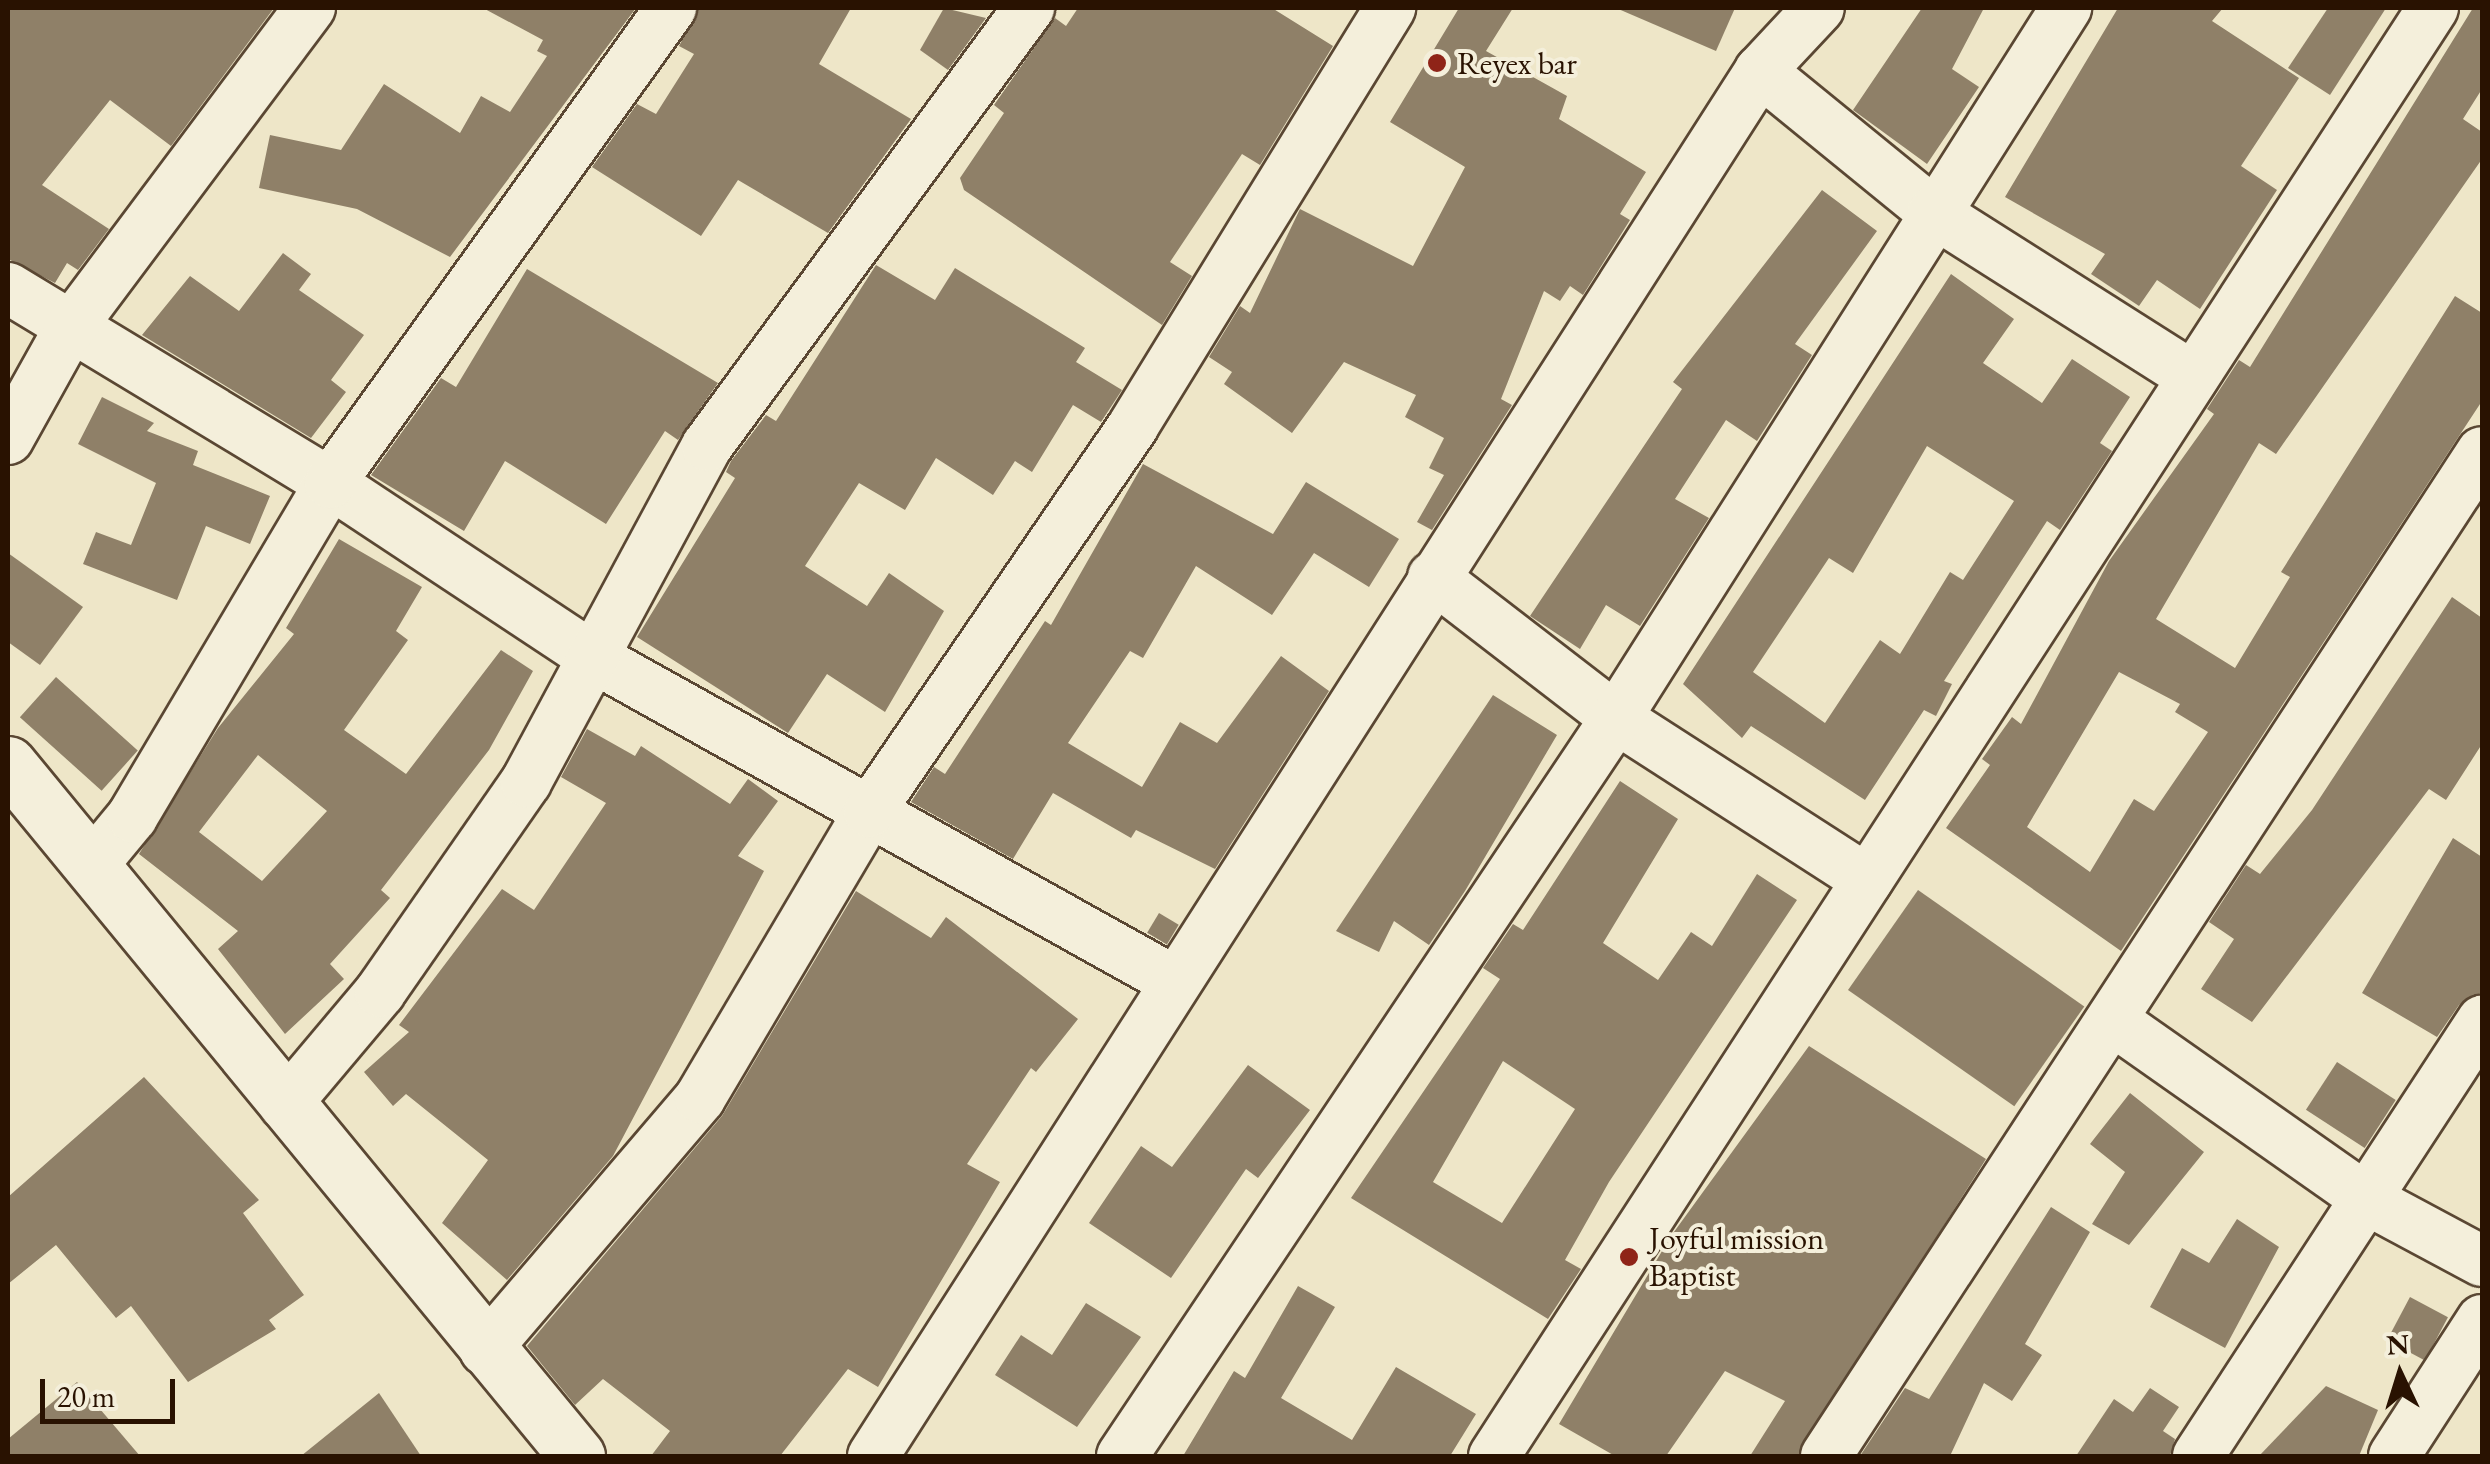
<!DOCTYPE html>
<html>
<head>
<meta charset="utf-8">
<style>
  body { margin:0 }
  #map { position:relative; width:2490px; height:1464px; overflow:hidden; background:#eee6c8; font-family:"EB Garamond",serif }
  div>[style] { position:absolute }
  .building>* { inset:0; background:#8f8068; transform-origin:0 0 }
  .roads { filter:drop-shadow(2px 0 #5a4733) drop-shadow(-2px 0 #5a4733) drop-shadow(0 2px #5a4733) drop-shadow(0 -2px #5a4733) }
  .street>* { height:50px; margin:-25px; padding:0 25px; transform-origin:25px; border-radius:25px; background:#f4efdb }
  .secondary>* { height:55px; margin:-27.5px; padding:0 27.5px; transform-origin:27.5px; border-radius:27.5px; background:#f4efdb }
  .dots>* { width:28px; height:28px; translate:-50% -50%; box-sizing:border-box; border:5px solid #f4efdb; border-radius:50% }
  span { translate:-50% -50%; white-space:nowrap; text-align:center; line-height:1.15; -webkit-text-stroke:8px #f4efdb; paint-order:stroke }
  .poi-label { font-size:32px; color:#291201 }
  .left { translate:0 -50%; text-align:left }
  .frame { position:absolute; inset:0; border:10px solid #291201; pointer-events:none }
  .north { position:absolute; left:2350px; top:1324px; width:100px; height:100px; -webkit-text-stroke:8px #f4efdb; paint-order:stroke; rotate:356deg; font-size:28px; font-weight:700; line-height:40px; text-align:center; color:#291201 }
  .north::after { content:''; display:block; margin:auto; width:35px; height:45px; background:#291201; clip-path:polygon(50% 0,100% 100%,50% 72%,0 100%) }
  .scale { position:absolute; left:40px; top:1379px; width:135px; height:45px; box-sizing:border-box; border:5px solid #291201; border-top:0; padding-left:12px; font-size:30px; line-height:35px; white-space:nowrap; color:#291201; -webkit-text-stroke:8px #f4efdb; paint-order:stroke }
</style>
</head>
<body>
<div id="map">
  <div class="building">
    <div style="clip-path:polygon(8px 8px,274px 8px,171px 146px,110px 100px,42px 185px,109px 229px,78px 270px,67px 263px,55px 283px,8px 259px)"></div>
    <div style="clip-path:polygon(483px 8px,636px 8px,450px 257px,357px 209px,259px 188px,270px 135px,341px 150px,384px 84px,460px 133px,481px 96px,510px 112px,547px 56px,537px 51px,543px 40px)"></div>
    <div style="clip-path:polygon(699px 8px,851px 8px,819px 64px,911px 119px,828px 233px,738px 180px,701px 236px,592px 167px,637px 104px,656px 114px,694px 54px,679px 46px)"></div>
    <div style="clip-path:polygon(944px 8px,986px 18px,948px 70px,920px 50px)"></div>
    <div style="clip-path:polygon(1078px 8px,1272px 8px,1333px 46px,1260px 165px,1242px 154px,1170px 262px,1192px 276px,1162px 325px,964px 190px,960px 178px,1004px 113px,994px 105px,1055px 18px,1066px 26px)"></div>
    <div style="clip-path:polygon(1459px 8px,1513px 8px,1486px 51px,1567px 96px,1559px 119px,1646px 172px,1620px 214px,1630px 220px,1583px 295px,1570px 286px,1560px 301px,1544px 291px,1501px 399px,1512px 405px,1432px 530px,1417px 522px,1444px 475px,1429px 468px,1444px 438px,1405px 417px,1416px 395px,1344px 362px,1292px 433px,1224px 384px,1232px 372px,1209px 357px,1240px 306px,1250px 313px,1300px 209px,1413px 266px,1465px 167px,1390px 122px)"></div>
    <div style="clip-path:polygon(1616px 8px,1735px 8px,1716px 51px)"></div>
    <div style="clip-path:polygon(1922px 8px,1984px 8px,1952px 69px,1979px 87px,1927px 164px,1853px 110px)"></div>
    <div style="clip-path:polygon(2118px 8px,2223px 8px,2212px 21px,2299px 78px,2241px 166px,2277px 190px,2200px 309px,2157px 280px,2139px 306px,2091px 274px,2105px 254px,2005px 197px)"></div>
    <div style="clip-path:polygon(2328px 8px,2386px 8px,2330px 95px,2288px 68px)"></div>
    <div style="clip-path:polygon(evenodd,2473px 8px,2482px 8px,2482px 89px,2463px 119px,2482px 132px,2482px 159px,2276px 454px,2259px 443px,2156px 619px,2235px 668px,2290px 577px,2281px 572px,2455px 296px,2482px 313px,2482px 401px,2121px 951px,1946px 828px,1990px 765px,1982px 759px,2012px 717px,2021px 724px,2109px 561px,2214px 414px,2207px 409px,2239px 360px,2250px 367px,2473px 8px,2119px 672px,2180px 704px,2175px 712px,2208px 732px,2154px 811px,2134px 799px,2090px 872px,2027px 827px,2119px 672px)"></div>
    <div style="clip-path:polygon(1822px 190px,1877px 231px,1795px 344px,1812px 355px,1757px 441px,1726px 420px,1675px 499px,1709px 518px,1640px 626px,1606px 605px,1580px 649px,1530px 616px,1682px 389px,1673px 382px)"></div>
    <div style="clip-path:polygon(283px 253px,311px 274px,299px 290px,364px 335px,331px 380px,346px 392px,311px 438px,142px 335px,190px 276px,239px 311px)"></div>
    <div style="clip-path:polygon(876px 265px,935px 300px,955px 268px,1085px 348px,1076px 362px,1122px 390px,1101px 422px,1073px 405px,1032px 472px,1015px 461px,993px 495px,936px 458px,905px 510px,859px 483px,805px 566px,867px 606px,889px 573px,944px 611px,885px 712px,827px 674px,788px 733px,637px 637px,735px 478px,726px 472px,731px 461px,766px 415px,776px 421px)"></div>
    <div style="clip-path:polygon(527px 269px,718px 383px,678px 440px,665px 431px,606px 524px,505px 461px,464px 531px,371px 475px,441px 378px,456px 387px)"></div>
    <div style="clip-path:polygon(evenodd,1951px 274px,2014px 319px,1983px 363px,2042px 403px,2072px 359px,2130px 397px,2100px 443px,2112px 451px,2060px 530px,2047px 521px,1944px 681px,1952px 684px,1936px 716px,1924px 710px,1865px 800px,1751px 726px,1742px 738px,1683px 684px,1951px 274px,1927px 446px,2014px 501px,1963px 580px,1950px 572px,1900px 654px,1880px 640px,1825px 723px,1753px 672px,1829px 558px,1853px 573px,1927px 446px)"></div>
    <div style="clip-path:polygon(102px 397px,154px 423px,147px 431px,198px 451px,193px 465px,270px 496px,250px 544px,206px 526px,177px 600px,83px 564px,96px 532px,131px 545px,156px 483px,78px 444px)"></div>
    <div style="clip-path:polygon(1143px 464px,1273px 534px,1306px 482px,1399px 539px,1369px 587px,1314px 553px,1272px 615px,1196px 566px,1143px 658px,1130px 651px,1068px 743px,1142px 787px,1180px 722px,1217px 743px,1281px 656px,1329px 691px,1215px 869px,1136px 830px,1131px 838px,1053px 793px,1013px 859px,911px 802px,934px 767px,945px 774px,1045px 621px,1051px 625px)"></div>
    <div style="clip-path:polygon(evenodd,339px 539px,422px 587px,396px 631px,408px 640px,344px 730px,406px 774px,501px 650px,533px 671px,489px 750px,381px 890px,390px 898px,330px 964px,344px 979px,285px 1034px,218px 949px,238px 931px,139px 854px,218px 728px,294px 634px,286px 628px,339px 539px,258px 755px,327px 811px,262px 881px,199px 832px,258px 755px)"></div>
    <div style="clip-path:polygon(8px 553px,83px 607px,40px 665px,8px 642px)"></div>
    <div style="clip-path:polygon(2452px 597px,2482px 618px,2482px 744px,2446px 800px,2429px 789px,2252px 1022px,2201px 989px,2234px 939px,2209px 922px,2246px 865px,2260px 874px,2312px 810px)"></div>
    <div style="left:56px;top:677px;width:110px;height:54px;rotate:42deg"></div>
    <div style="clip-path:polygon(1493px 695px,1557px 735px,1465px 891px,1429px 945px,1394px 921px,1379px 952px,1336px 931px)"></div>
    <div style="clip-path:polygon(587px 729px,635px 756px,641px 746px,730px 804px,748px 779px,778px 801px,738px 856px,764px 871px,613px 1156px,507px 1280px,442px 1223px,488px 1160px,406px 1094px,393px 1106px,364px 1072px,409px 1032px,399px 1025px,502px 889px,534px 910px,606px 803px,561px 777px)"></div>
    <div style="clip-path:polygon(evenodd,1620px 781px,1678px 819px,1603px 943px,1658px 980px,1691px 932px,1712px 946px,1757px 874px,1797px 900px,1609px 1182px,1565px 1260px,1581px 1269px,1548px 1319px,1351px 1198px,1500px 979px,1483px 968px,1513px 924px,1523px 930px,1620px 781px,1503px 1061px,1575px 1109px,1502px 1223px,1433px 1182px,1503px 1061px)"></div>
    <div style="clip-path:polygon(2453px 838px,2482px 857px,2482px 992px,2459px 1005px,2437px 1037px,2362px 993px)"></div>
    <div style="left:1918px;top:890px;width:203px;height:122px;rotate:35deg"></div>
    <div style="clip-path:polygon(856px 891px,931px 938px,946px 917px,1078px 1019px,1036px 1072px,1031px 1068px,967px 1164px,1000px 1182px,878px 1387px,848px 1369px,780px 1456px,651px 1456px,670px 1431px,603px 1379px,575px 1405px,527px 1346px,722px 1116px)"></div>
    <div style="left:1159px;top:913px;width:23px;height:23px;rotate:31deg"></div>
    <div style="clip-path:polygon(1809px 1046px,1986px 1159px,1798px 1456px,1750px 1456px,1785px 1401px,1725px 1371px,1666px 1456px,1615px 1456px,1559px 1424px,1671px 1236px)"></div>
    <div style="left:2337px;top:1062px;width:70px;height:57px;rotate:33deg"></div>
    <div style="clip-path:polygon(1248px 1065px,1310px 1110px,1258px 1178px,1246px 1169px,1171px 1278px,1089px 1223px,1141px 1146px,1172px 1167px)"></div>
    <div style="clip-path:polygon(144px 1077px,259px 1200px,243px 1213px,304px 1295px,269px 1320px,276px 1329px,188px 1382px,131px 1306px,116px 1318px,56px 1245px,8px 1284px,8px 1197px)"></div>
    <div style="clip-path:polygon(2130px 1093px,2204px 1152px,2129px 1245px,2092px 1224px,2125px 1172px,2090px 1144px)"></div>
    <div style="clip-path:polygon(2051px 1207px,2090px 1232px,2025px 1344px,2042px 1355px,2012px 1401px,1984px 1383px,1950px 1456px,1860px 1456px,1905px 1388px,1929px 1399px)"></div>
    <div style="clip-path:polygon(2237px 1219px,2279px 1247px,2225px 1348px,2150px 1307px,2182px 1248px,2209px 1263px)"></div>
    <div style="clip-path:polygon(1298px 1286px,1335px 1307px,1281px 1398px,1352px 1440px,1396px 1367px,1476px 1414px,1450px 1456px,1183px 1456px,1234px 1371px,1245px 1378px)"></div>
    <div style="left:2410px;top:1297px;width:43px;height:49px;rotate:28deg"></div>
    <div style="clip-path:polygon(1086px 1303px,1141px 1337px,1077px 1427px,995px 1375px,1021px 1335px,1052px 1355px)"></div>
    <div style="clip-path:polygon(77px 1382px,140px 1456px,8px 1456px,8px 1439px)"></div>
    <div style="clip-path:polygon(2326px 1386px,2378px 1410px,2359px 1456px,2259px 1456px)"></div>
    <div style="clip-path:polygon(2150px 1388px,2179px 1407px,2163px 1431px,2175px 1439px,2170px 1456px,2076px 1456px,2114px 1399px,2133px 1412px)"></div>
    <div style="clip-path:polygon(379px 1393px,421px 1456px,301px 1456px)"></div>
  </div>
  <div class="roads">
    <div class="street">
      <div style="left:1760px;top:71px;width:223px;rotate:39.2deg"></div>
      <div style="left:1933px;top:212px;width:308px;rotate:32.4deg"></div>
      <div style="left:8px;top:288px;width:376px;rotate:31.2deg"></div>
      <div style="left:330px;top:483px;width:317px;rotate:33.5deg"></div>
      <div style="left:594px;top:658px;width:662px;rotate:29.12deg"></div>
      <div style="left:8px;top:439px;width:124px;rotate:-60.9deg"></div>
      <div style="left:68px;top:331px;width:404px;rotate:-53.2deg"></div>
      <div style="left:1433px;top:577px;width:231px;rotate:37.6deg"></div>
      <div style="left:1616px;top:718px;width:299px;rotate:32.8deg"></div>
      <div style="left:94px;top:863px;width:60px;rotate:-50.4deg"></div>
      <div style="left:132px;top:817px;width:388px;rotate:-59.3deg"></div>
      <div style="left:330px;top:483px;width:585px;rotate:-54.33deg"></div>
      <div style="left:2115px;top:1022px;width:309px;rotate:35.1deg"></div>
      <div style="left:2368px;top:1200px;width:129px;rotate:28.2deg"></div>
      <div style="left:285px;top:1105px;width:148px;rotate:-49.9deg"></div>
      <div style="left:380px;top:992px;width:256px;rotate:-55.2deg"></div>
      <div style="left:526px;top:782px;width:382px;rotate:-61.7deg"></div>
      <div style="left:707px;top:446px;width:544px;rotate:-53.68deg"></div>
      <div style="left:485px;top:1350px;width:331px;rotate:-49.5deg"></div>
      <div style="left:700px;top:1098px;width:332px;rotate:-59.4deg"></div>
      <div style="left:869px;top:812px;width:468px;rotate:-55.6deg"></div>
      <div style="left:1133px;top:426px;width:491px;rotate:-58.4deg"></div>
      <div style="left:873px;top:1456px;width:1645px;rotate:-57.36deg"></div>
      <div style="left:1760px;top:71px;width:86px;rotate:-46.9deg"></div>
      <div style="left:1122px;top:1456px;width:888px;rotate:-56.2deg"></div>
      <div style="left:1616px;top:718px;width:841px;rotate:-57.63deg"></div>
      <div style="left:1494px;top:1456px;width:1726px;rotate:-57.04deg"></div>
      <div style="left:1826px;top:1456px;width:1199px;rotate:-56.84deg"></div>
      <div style="left:2198px;top:1456px;width:520px;rotate:-56.86deg"></div>
      <div style="left:2394px;top:1456px;width:162px;rotate:-57.1deg"></div>
    </div>
    <div class="secondary">
      <div style="left:8px;top:764px;width:896px;rotate:50.57deg"></div>
    </div>
  </div>
  <div class="dots">
    <div style="left:1437px;top:63px;background:#8f2418"></div>
    <div style="left:1629px;top:1257px;background:#8f2418"></div>
  </div>
  <div class="poi-label">
    <span class="left" style="left:1457px;top:63px">Reyex bar</span>
    <span class="left" style="left:1649px;top:1257px">Joyful mission<br>Baptist</span>
  </div>
  <div class="frame"></div>
  <div class="north">N</div>
  <div class="scale">20 m</div>
</div>
</body>
</html>
